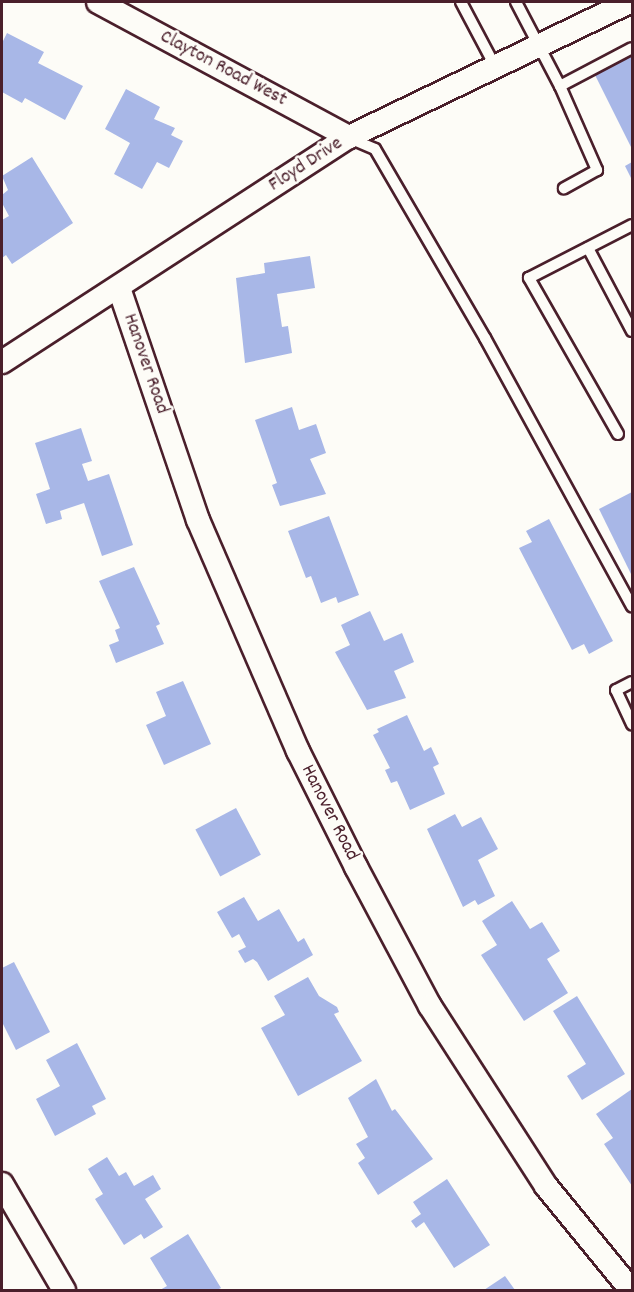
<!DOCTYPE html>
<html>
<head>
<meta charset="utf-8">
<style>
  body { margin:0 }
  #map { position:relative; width:634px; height:1292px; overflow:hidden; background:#fdfcf7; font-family:Dekko,sans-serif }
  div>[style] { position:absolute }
  .building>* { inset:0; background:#a8b7e7; transform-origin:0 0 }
  .roads { filter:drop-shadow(2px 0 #4a1f2b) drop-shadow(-2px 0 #4a1f2b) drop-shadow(0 2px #4a1f2b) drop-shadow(0 -2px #4a1f2b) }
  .lane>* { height:10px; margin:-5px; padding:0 5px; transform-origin:5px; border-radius:5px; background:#fdfcf7 }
  .street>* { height:22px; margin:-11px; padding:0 11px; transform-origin:11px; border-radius:11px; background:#fdfcf7 }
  span { translate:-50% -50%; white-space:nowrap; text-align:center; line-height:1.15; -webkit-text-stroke:5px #fdfcf7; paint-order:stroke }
  .street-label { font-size:20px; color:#4a1f2b }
  .frame { position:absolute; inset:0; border:3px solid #4a1f2b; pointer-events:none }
</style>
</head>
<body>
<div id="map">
  <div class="building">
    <div style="clip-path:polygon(7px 33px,44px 52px,38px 63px,83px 86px,65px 120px,25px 98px,22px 103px,2px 92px,2px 43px)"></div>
    <div style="clip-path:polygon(632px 54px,632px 149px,594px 73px)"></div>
    <div style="clip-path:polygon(126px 89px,160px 107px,154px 119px,175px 128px,171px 135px,183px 141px,169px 168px,157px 162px,142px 189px,114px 174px,130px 143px,105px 129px)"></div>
    <div style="clip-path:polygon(32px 157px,73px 223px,12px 264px,6px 255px,2px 258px,2px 220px,9px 216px,2px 203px,2px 195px,8px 190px,2px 176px)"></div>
    <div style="clip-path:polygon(632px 162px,632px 180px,625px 166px)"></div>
    <div style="clip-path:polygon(310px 256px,315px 288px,277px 294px,282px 327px,288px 326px,292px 353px,245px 363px,236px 278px,265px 273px,264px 263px)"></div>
    <div style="clip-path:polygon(292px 407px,299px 430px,316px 424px,326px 453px,310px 459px,326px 494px,280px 506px,272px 485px,277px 483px,255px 420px)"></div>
    <div style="clip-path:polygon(81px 428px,92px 461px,82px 464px,88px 481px,109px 474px,133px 545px,102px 556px,84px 503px,60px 511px,62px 519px,46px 524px,36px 494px,50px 489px,35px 443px)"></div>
    <div style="clip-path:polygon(632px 492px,632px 576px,599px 509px)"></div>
    <div style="clip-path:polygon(329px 516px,359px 595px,338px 603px,336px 597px,321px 603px,311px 576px,306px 578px,288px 531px)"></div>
    <div style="clip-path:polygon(549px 519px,613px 641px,589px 654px,584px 644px,572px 650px,519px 548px,532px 542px,526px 531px)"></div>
    <div style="clip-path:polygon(134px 567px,160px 624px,156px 626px,164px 644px,116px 663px,109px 645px,119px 641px,115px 630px,120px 628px,99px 581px)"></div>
    <div style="clip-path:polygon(370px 611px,384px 641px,402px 633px,414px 662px,394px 671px,406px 698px,367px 710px,335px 652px,350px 645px,341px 625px)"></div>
    <div style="clip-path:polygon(183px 681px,211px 744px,164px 765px,146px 725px,166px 716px,156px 692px)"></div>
    <div style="clip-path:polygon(407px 715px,424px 751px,431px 747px,439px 764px,433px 767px,445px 794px,410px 810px,397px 781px,391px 783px,385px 770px,390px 768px,373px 735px,379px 732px,377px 729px)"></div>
    <div style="left:236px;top:808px;width:53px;height:46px;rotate:62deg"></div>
    <div style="clip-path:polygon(455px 814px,462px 827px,481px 817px,498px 849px,478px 860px,495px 896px,478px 905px,475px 900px,463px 907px,427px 829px)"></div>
    <div style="clip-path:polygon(244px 897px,258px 921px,279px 909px,298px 942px,304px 938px,313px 955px,268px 981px,257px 962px,253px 959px,245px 963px,238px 951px,246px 947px,239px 934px,232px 938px,217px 912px)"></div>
    <div style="clip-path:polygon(512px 901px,530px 929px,542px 922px,560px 951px,547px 959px,568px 993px,524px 1021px,481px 955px,497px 945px,482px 921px)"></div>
    <div style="clip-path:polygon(14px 962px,50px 1032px,16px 1050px,2px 1022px,2px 968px)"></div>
    <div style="clip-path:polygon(308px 977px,319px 996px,337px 1007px,339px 1012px,334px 1014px,362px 1061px,298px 1096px,261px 1028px,285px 1015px,274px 996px)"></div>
    <div style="clip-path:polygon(577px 996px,625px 1074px,582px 1100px,567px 1076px,586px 1064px,553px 1011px)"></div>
    <div style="clip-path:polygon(77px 1043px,106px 1099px,92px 1106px,96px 1114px,55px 1136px,36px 1099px,60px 1086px,46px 1060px)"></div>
    <div style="clip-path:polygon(376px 1079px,392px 1111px,395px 1109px,433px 1159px,378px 1195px,358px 1163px,365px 1158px,356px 1144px,368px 1137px,348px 1098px)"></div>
    <div style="clip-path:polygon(632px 1089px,632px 1186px,604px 1144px,613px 1138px,596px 1114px)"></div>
    <div style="clip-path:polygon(107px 1157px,119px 1176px,126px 1172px,134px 1186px,153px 1175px,161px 1189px,145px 1199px,163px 1227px,144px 1239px,141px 1234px,124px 1245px,95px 1199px,103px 1194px,88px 1169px)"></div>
    <div style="clip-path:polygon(447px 1179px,490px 1245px,454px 1268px,424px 1222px,416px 1228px,411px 1221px,421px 1214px,413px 1202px)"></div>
    <div style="clip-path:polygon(188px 1234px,221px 1288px,217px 1290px,160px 1290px,167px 1286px,150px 1258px)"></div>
    <div style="clip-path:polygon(505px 1276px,515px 1290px,484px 1290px)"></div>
  </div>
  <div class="roads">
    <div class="lane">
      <div style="left:461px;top:2px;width:75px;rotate:62.1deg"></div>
      <div style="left:516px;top:2px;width:95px;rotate:62.4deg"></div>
      <div style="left:560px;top:86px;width:81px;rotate:-27.8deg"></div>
      <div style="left:560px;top:86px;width:92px;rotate:66.2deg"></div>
      <div style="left:597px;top:170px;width:38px;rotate:151deg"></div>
      <div style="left:349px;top:138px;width:28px;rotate:23deg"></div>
      <div style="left:375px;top:149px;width:219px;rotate:59.8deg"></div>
      <div style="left:485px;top:338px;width:306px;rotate:61.3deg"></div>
      <div style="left:588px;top:248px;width:94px;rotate:62.1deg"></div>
      <div style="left:618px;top:434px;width:180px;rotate:-119.7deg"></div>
      <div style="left:529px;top:278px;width:116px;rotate:-27.2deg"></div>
      <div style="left:632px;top:682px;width:18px;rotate:153deg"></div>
      <div style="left:616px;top:690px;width:38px;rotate:65deg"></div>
    </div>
    <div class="street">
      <div style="left:98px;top:2px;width:285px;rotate:28.3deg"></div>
      <div style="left:119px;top:288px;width:245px;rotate:71.2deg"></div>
      <div style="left:198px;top:520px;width:252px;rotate:66.6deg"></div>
      <div style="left:298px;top:751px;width:130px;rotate:63.4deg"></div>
      <div style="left:356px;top:867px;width:157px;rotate:62deg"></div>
      <div style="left:430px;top:1006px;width:214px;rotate:57.2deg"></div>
      <div style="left:546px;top:1186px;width:134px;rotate:50.7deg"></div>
      <div style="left:2px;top:362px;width:414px;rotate:-33deg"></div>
      <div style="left:349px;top:137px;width:312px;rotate:-25.7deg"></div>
      <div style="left:2px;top:1184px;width:123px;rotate:59.7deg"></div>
    </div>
  </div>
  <div class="street-label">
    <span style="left:223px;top:69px;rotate:28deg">Clayton Road West</span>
    <span style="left:306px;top:165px;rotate:-33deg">Floyd Drive</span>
    <span style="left:145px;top:364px;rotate:71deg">Hanover Road</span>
    <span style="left:329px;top:813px;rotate:63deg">Hanover Road</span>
  </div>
  <div class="frame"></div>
</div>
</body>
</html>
